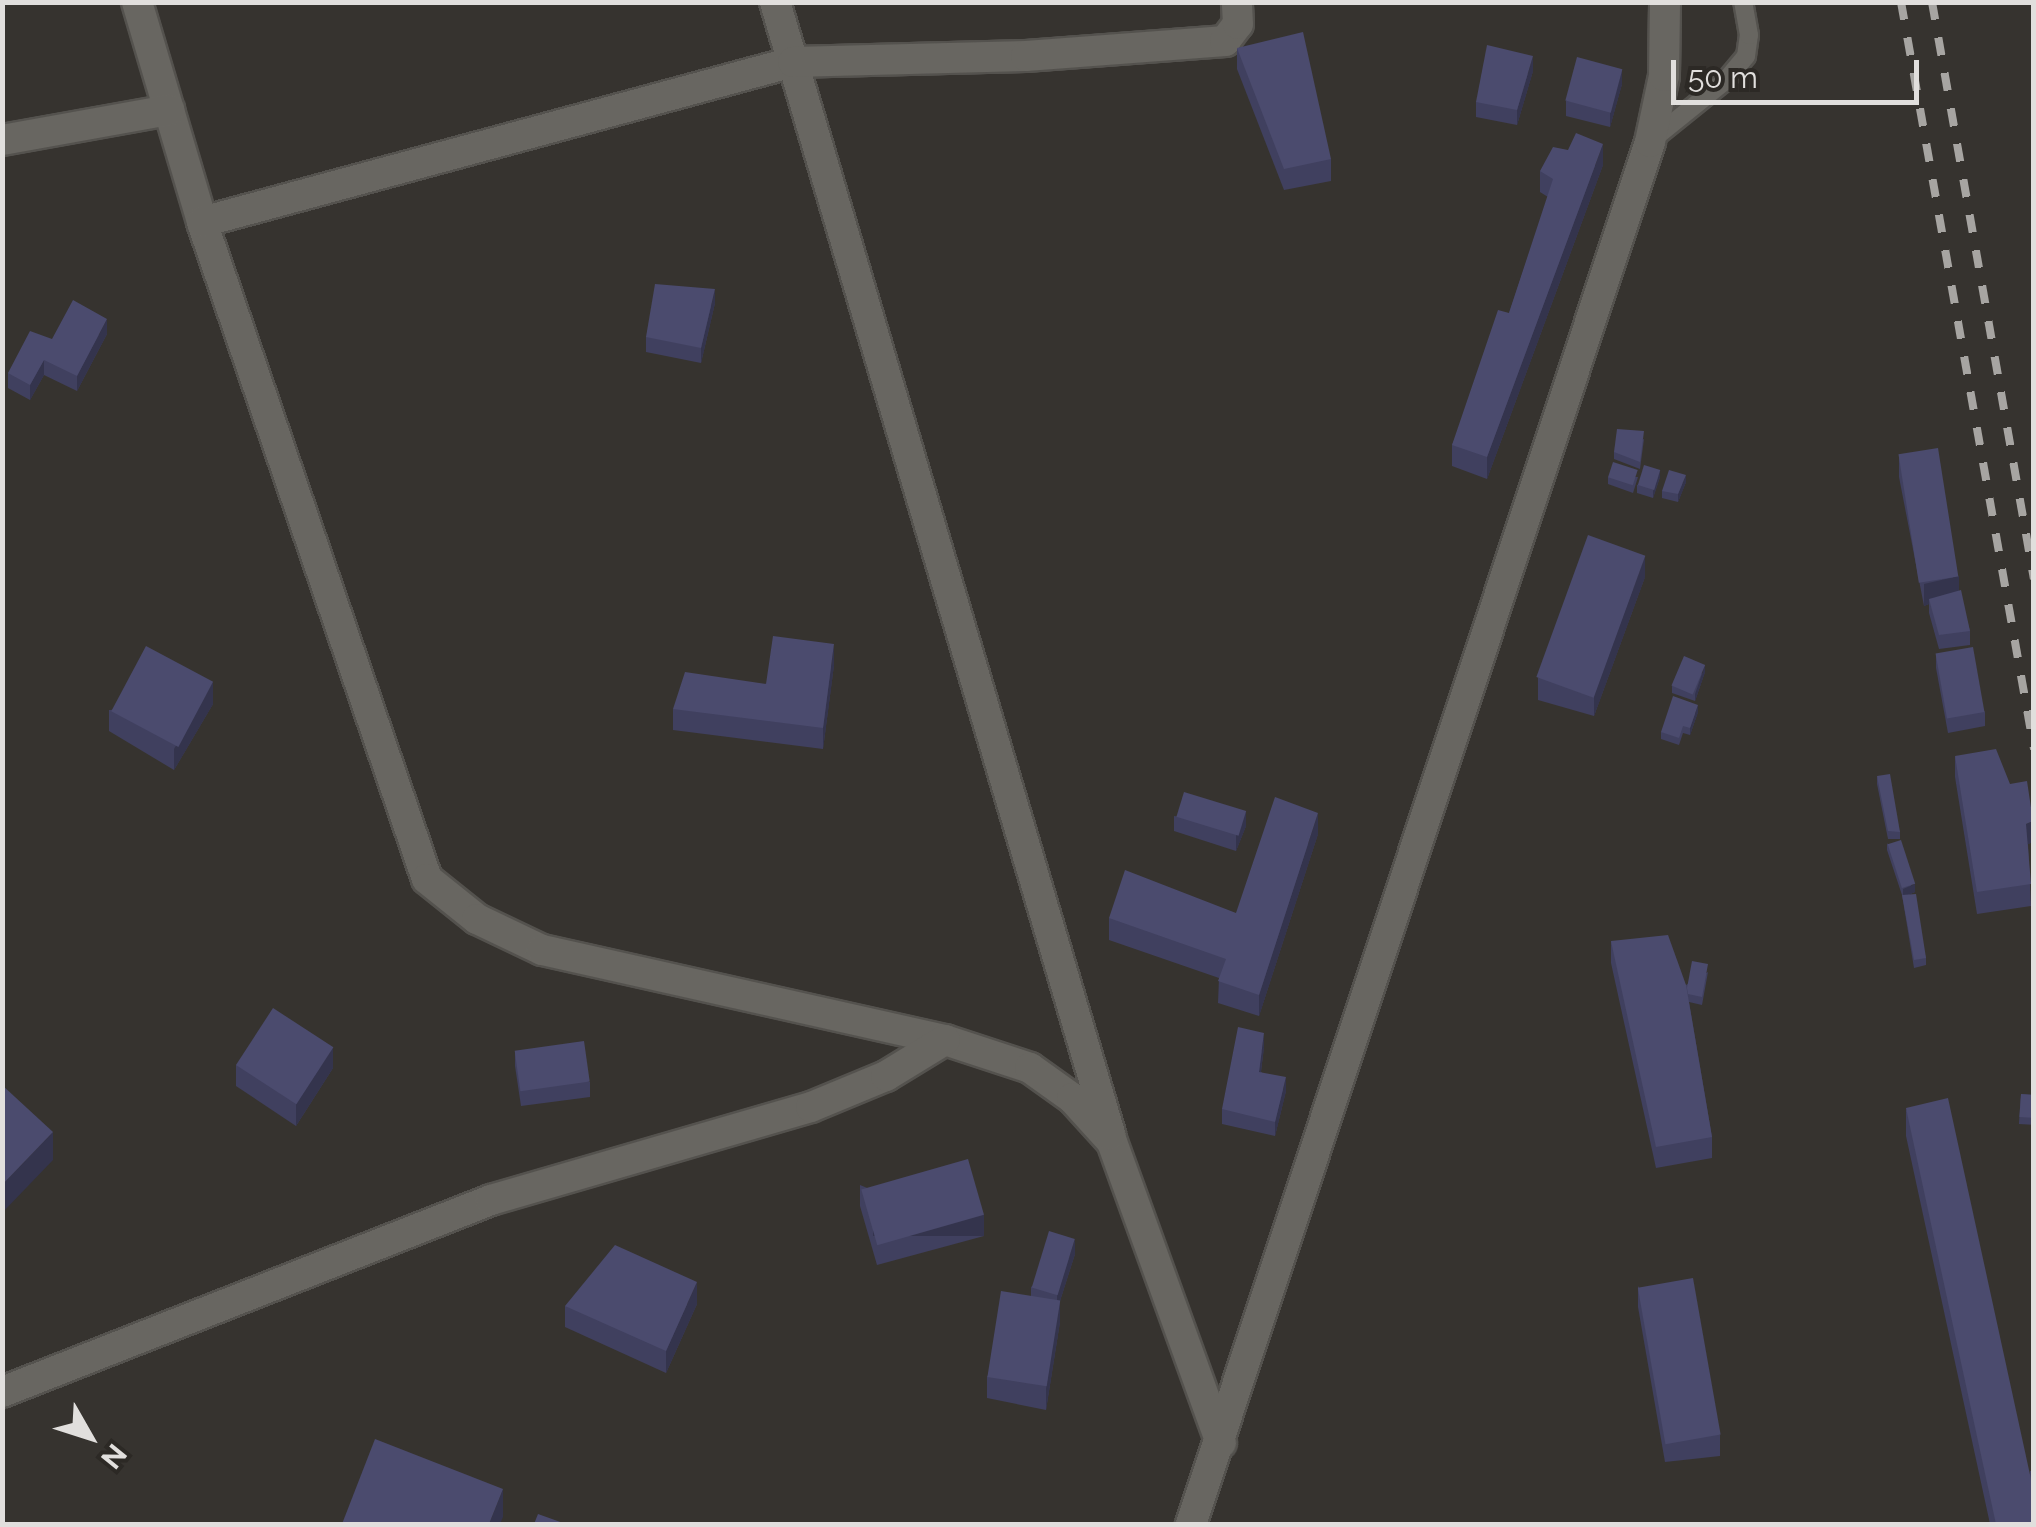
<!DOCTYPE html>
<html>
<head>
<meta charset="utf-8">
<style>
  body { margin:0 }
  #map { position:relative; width:2036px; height:1527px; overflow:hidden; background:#36332f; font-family:Raleway,sans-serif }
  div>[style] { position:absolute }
  .roads { filter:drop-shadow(2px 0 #54524e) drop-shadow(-2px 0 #54524e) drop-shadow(0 2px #54524e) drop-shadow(0 -2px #54524e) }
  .lane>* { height:18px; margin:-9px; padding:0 9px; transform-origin:9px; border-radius:9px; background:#686661 }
  .street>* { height:30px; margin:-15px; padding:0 15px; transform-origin:15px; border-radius:15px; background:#686661 }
  .rail>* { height:8px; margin-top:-4px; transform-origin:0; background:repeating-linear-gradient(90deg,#a7a5a2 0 18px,transparent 0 36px) }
  .wall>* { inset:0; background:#40405f; transform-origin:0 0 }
  .shaded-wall>* { inset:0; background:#34344d; transform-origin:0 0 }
  .building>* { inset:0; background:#4b4b6e; transform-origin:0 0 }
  span { translate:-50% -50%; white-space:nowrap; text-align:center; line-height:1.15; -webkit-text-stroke:8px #2c2925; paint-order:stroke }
  .frame { position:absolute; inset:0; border:5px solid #e1dfdd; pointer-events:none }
  .north { position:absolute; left:40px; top:1387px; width:100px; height:100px; -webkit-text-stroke:8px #2c2925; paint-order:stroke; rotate:129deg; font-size:28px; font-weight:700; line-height:40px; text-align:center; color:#e1dfdd }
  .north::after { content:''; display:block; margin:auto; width:35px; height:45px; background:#e1dfdd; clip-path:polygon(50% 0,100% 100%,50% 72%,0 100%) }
  .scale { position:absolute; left:1671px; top:60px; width:248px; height:45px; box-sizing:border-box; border:5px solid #e1dfdd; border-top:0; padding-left:12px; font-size:30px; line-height:35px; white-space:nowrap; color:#e1dfdd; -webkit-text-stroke:8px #2c2925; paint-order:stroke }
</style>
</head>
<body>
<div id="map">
  <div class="roads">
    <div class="lane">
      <div style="left:1653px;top:139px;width:94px;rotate:-38.9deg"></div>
      <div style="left:1726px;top:80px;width:31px;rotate:-50deg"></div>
      <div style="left:1746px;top:56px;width:21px;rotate:-82deg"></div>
      <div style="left:1749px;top:35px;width:34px;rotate:-100deg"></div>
    </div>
    <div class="street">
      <div style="left:137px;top:2px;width:229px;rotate:73.5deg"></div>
      <div style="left:202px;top:222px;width:694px;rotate:71.1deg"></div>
      <div style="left:427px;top:879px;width:64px;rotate:38.7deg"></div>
      <div style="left:477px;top:919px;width:72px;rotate:25.5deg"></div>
      <div style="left:542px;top:950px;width:413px;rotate:12.6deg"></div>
      <div style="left:945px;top:1040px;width:89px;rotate:18.2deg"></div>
      <div style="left:1030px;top:1068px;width:52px;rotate:35.5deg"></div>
      <div style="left:1072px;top:1098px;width:59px;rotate:47.7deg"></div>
      <div style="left:1112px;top:1142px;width:320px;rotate:70.1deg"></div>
      <div style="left:775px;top:2px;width:1181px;rotate:73.51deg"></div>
      <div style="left:2px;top:140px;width:170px;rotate:-10.2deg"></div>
      <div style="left:202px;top:222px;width:612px;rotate:-15.15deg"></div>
      <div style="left:793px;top:62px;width:233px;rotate:-1.5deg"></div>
      <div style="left:1026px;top:56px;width:200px;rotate:-4.3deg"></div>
      <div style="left:1225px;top:41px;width:21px;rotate:-53deg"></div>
      <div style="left:1238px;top:24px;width:22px;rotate:-93deg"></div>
      <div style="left:2px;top:1392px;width:525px;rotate:-21.44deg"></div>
      <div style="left:491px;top:1200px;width:333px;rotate:-16.2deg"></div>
      <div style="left:811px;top:1107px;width:81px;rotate:-22.5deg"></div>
      <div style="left:886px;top:1076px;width:69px;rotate:-31.4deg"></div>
      <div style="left:1191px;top:1524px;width:1456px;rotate:-71.63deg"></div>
      <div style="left:1650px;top:142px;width:67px;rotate:-78deg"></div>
      <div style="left:1664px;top:76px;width:74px;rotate:-89.2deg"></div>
    </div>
  </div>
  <div class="rail">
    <div style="left:1901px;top:2px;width:759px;rotate:79.9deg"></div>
    <div style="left:1932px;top:2px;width:586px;rotate:79.98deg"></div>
  </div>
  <div class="wall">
    <div style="clip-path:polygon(1237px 48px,1331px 159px,1331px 181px,1284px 190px,1237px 69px)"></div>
    <div style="clip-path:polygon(1533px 71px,1517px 125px,1476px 117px,1476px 102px)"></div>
    <div style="clip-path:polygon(1622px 84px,1610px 127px,1566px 116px,1566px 101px)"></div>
    <div style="clip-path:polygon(1603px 165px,1487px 479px,1452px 466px,1452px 445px,1509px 313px,1548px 197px,1540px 192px,1540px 171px)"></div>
    <div style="clip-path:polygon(715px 303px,701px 363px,646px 352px,646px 337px)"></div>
    <div style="clip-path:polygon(107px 334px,77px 391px,44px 375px,30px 400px,8px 388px,8px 373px,52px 339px)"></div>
    <div style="clip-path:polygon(1644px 439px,1640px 469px,1614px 459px,1614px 452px)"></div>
    <div style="clip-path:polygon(1899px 455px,1959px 591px,1970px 631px,1970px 645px,1939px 649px,1929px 613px,1929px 604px,1924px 606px,1899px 477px)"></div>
    <div style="clip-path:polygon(1608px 477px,1638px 477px,1633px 493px,1608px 484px)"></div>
    <div style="clip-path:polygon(1660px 477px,1653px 498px,1637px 493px,1637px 485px)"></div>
    <div style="clip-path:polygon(1686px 482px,1678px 502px,1662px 498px,1662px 491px)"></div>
    <div style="clip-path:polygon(1645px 577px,1594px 716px,1538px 700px,1538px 678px)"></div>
    <div style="clip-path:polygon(1936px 654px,1985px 712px,1985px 726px,1948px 733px,1936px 668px)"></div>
    <div style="clip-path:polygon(834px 665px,823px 749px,673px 730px,673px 709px)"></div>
    <div style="clip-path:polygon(1705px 672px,1695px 701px,1672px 693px,1672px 686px)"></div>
    <div style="clip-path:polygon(213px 704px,174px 770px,109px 731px,109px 710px)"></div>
    <div style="clip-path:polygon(1698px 712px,1690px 735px,1683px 733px,1679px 745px,1661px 739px,1661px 732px)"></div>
    <div style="clip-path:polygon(1955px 756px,2033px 842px,2028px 844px,2031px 906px,1977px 914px,1955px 777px)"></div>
    <div style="clip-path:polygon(1877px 776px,1900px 832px,1900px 839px,1888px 839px,1877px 784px)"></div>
    <div style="clip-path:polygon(1174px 816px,1246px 826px,1236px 851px,1174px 831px)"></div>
    <div style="clip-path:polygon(1318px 834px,1259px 1016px,1218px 1003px,1219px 978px,1109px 940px,1109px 918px,1236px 913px)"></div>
    <div style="clip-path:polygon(1887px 843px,1915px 892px,1908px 895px,1926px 958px,1926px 965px,1914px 968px,1902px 895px,1887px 850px)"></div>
    <div style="clip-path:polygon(1611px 941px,1686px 985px,1708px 972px,1702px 1005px,1689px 1002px,1712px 1137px,1712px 1158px,1656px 1168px,1611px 963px)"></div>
    <div style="clip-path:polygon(1264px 1047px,1261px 1072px,1286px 1091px,1275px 1136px,1222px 1124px,1222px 1109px)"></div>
    <div style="clip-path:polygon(515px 1051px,590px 1082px,590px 1097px,521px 1106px,515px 1066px)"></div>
    <div style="clip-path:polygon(236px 1065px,333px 1068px,296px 1126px,236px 1086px)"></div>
    <div style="left:2021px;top:1094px;width:13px;height:30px;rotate:4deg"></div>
    <div style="clip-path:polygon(1906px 1108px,2030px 1478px,2030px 1471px,2034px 1470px,2034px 1524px,1990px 1524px,1906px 1136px)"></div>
    <div style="clip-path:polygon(860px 1185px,984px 1236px,877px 1265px,860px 1206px)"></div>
    <div style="clip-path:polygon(1075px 1254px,1060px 1301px,1060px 1322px,1046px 1410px,987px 1398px,987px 1377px,1031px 1296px,1031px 1287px)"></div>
    <div style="clip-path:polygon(1638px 1286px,1720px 1435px,1720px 1456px,1665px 1462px,1638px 1307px)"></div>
    <div style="clip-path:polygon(697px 1304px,666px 1373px,565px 1327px,565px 1306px)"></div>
  </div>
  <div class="shaded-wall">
    <div style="clip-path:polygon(1533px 56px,1533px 71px,1517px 125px,1517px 110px)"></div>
    <div style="clip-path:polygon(1622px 69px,1622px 84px,1610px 127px,1610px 113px)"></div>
    <div style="clip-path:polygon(1603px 144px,1603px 165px,1487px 479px,1487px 457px)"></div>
    <div style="clip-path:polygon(715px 289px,715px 303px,701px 363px,701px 348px)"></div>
    <div style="clip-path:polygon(107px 319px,107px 334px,77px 391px,77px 376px)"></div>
    <div style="clip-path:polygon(44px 360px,44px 375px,30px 400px,30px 385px)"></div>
    <div style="clip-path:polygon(1660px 470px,1660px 477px,1653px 498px,1653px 491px)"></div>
    <div style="clip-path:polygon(1686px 475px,1686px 482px,1678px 502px,1678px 494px)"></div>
    <div style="clip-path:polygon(1645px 556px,1645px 577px,1594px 716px,1594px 695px)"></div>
    <div style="clip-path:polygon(1959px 576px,1959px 597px,1929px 599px,1929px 604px,1924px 606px,1924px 584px)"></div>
    <div style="clip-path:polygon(834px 644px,834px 665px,823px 749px,823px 728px)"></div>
    <div style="clip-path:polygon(1705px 665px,1705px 672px,1695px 701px,1695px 694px)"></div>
    <div style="clip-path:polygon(213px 682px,213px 704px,174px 770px,174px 749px)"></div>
    <div style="clip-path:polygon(1698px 705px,1698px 712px,1690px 735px,1690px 728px)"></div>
    <div style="clip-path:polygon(1246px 811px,1246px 826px,1236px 851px,1236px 836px)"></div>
    <div style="clip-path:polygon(1318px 813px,1318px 834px,1259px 1016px,1259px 995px)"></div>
    <div style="clip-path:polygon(2033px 821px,2033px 842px,2026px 845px,2026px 824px)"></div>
    <div style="clip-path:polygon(1915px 884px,1915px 892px,1903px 897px,1903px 889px)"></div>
    <div style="clip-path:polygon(1264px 1033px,1264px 1047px,1259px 1086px,1259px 1072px)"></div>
    <div style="clip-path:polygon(333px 1047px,333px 1068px,296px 1126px,296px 1104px)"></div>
    <div style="clip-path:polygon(1286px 1077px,1286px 1091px,1275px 1136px,1275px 1122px)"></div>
    <div style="clip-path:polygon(53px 1132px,53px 1160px,2px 1213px,2px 1185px)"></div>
    <div style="left:984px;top:1215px;width:21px;height:111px;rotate:90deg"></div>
    <div style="clip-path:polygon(1075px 1239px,1075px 1254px,1060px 1301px,1060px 1322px,1046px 1410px,1046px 1389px,1057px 1310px,1057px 1295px)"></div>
    <div style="clip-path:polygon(697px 1282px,697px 1304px,666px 1373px,666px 1351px)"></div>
    <div style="clip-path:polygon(503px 1489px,503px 1517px,500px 1524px,489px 1524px)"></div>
  </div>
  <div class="building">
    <div style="clip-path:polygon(1303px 32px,1331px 159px,1284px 169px,1237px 48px)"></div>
    <div style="clip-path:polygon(1487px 45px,1533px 56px,1517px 110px,1476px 102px)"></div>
    <div style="left:1577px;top:57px;width:47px;height:45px;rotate:15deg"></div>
    <div style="clip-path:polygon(1576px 133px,1603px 144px,1487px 457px,1452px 445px,1498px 310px,1509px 313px,1553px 179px,1540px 171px,1553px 147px,1568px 150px)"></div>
    <div style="clip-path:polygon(655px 284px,715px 289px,701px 348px,646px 337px)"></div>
    <div style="clip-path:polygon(73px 300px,107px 319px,77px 376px,44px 360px,30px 385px,8px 373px,30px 331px,52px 339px)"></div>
    <div style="clip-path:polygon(1617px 429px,1644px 431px,1640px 462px,1614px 452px)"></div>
    <div style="left:1938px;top:448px;width:130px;height:40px;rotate:81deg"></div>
    <div style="left:1613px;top:462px;width:26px;height:16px;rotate:18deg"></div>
    <div style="left:1644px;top:465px;width:17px;height:21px;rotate:17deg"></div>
    <div style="clip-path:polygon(1669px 470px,1686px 475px,1678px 494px,1662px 491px)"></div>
    <div style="left:1588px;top:535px;width:61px;height:151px;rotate:20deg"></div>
    <div style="clip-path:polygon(1961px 590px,1970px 631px,1939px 635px,1929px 599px)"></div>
    <div style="clip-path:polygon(773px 636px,834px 644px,823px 728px,673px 709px,685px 672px,766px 684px)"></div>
    <div style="left:146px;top:646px;width:76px;height:74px;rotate:28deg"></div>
    <div style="left:1973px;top:647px;width:66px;height:38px;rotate:80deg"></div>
    <div style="left:1684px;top:656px;width:23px;height:32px;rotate:23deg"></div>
    <div style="clip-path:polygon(1673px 696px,1698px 705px,1690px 728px,1683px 726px,1679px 738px,1661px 732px)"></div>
    <div style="clip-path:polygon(1996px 749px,2010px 784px,2027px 781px,2033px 821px,2026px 824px,2031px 884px,1977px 892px,1955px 756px)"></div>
    <div style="clip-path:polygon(1890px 774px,1900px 832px,1888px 831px,1877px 776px)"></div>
    <div style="left:1184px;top:792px;width:65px;height:26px;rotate:17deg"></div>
    <div style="clip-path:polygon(1275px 797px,1318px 813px,1259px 995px,1218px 981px,1226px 959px,1109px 918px,1125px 870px,1236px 913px)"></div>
    <div style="left:1901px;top:840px;width:46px;height:14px;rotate:72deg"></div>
    <div style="clip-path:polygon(1916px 894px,1926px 958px,1914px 960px,1902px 895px)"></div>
    <div style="clip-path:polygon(1668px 935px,1686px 985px,1712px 1137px,1656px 1147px,1611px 941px)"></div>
    <div style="clip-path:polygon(1692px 961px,1708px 964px,1702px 997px,1688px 994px,1687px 988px)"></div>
    <div style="left:273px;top:1008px;width:72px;height:68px;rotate:33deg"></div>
    <div style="clip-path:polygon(1238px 1027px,1264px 1033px,1259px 1072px,1286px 1077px,1275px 1122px,1222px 1109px)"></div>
    <div style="left:584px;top:1041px;width:41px;height:70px;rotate:82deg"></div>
    <div style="clip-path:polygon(2px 1085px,53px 1132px,2px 1185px)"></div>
    <div style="left:2021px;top:1094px;width:13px;height:23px;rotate:4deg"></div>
    <div style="clip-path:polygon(1948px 1098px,2034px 1493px,2034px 1524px,1996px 1524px,1906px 1108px)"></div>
    <div style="left:968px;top:1159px;width:58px;height:111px;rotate:74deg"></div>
    <div style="left:1049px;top:1231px;width:27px;height:59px;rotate:17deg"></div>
    <div style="clip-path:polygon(615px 1245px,697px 1282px,666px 1351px,565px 1306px)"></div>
    <div style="left:1693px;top:1278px;width:159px;height:56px;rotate:80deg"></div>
    <div style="left:1001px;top:1291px;width:60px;height:87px;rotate:9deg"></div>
    <div style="clip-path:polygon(375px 1439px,503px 1489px,489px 1524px,342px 1524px)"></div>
    <div style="clip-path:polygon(538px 1514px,566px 1524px,534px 1524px)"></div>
  </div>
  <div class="frame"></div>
  <div class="north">N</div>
  <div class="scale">50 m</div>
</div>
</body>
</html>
